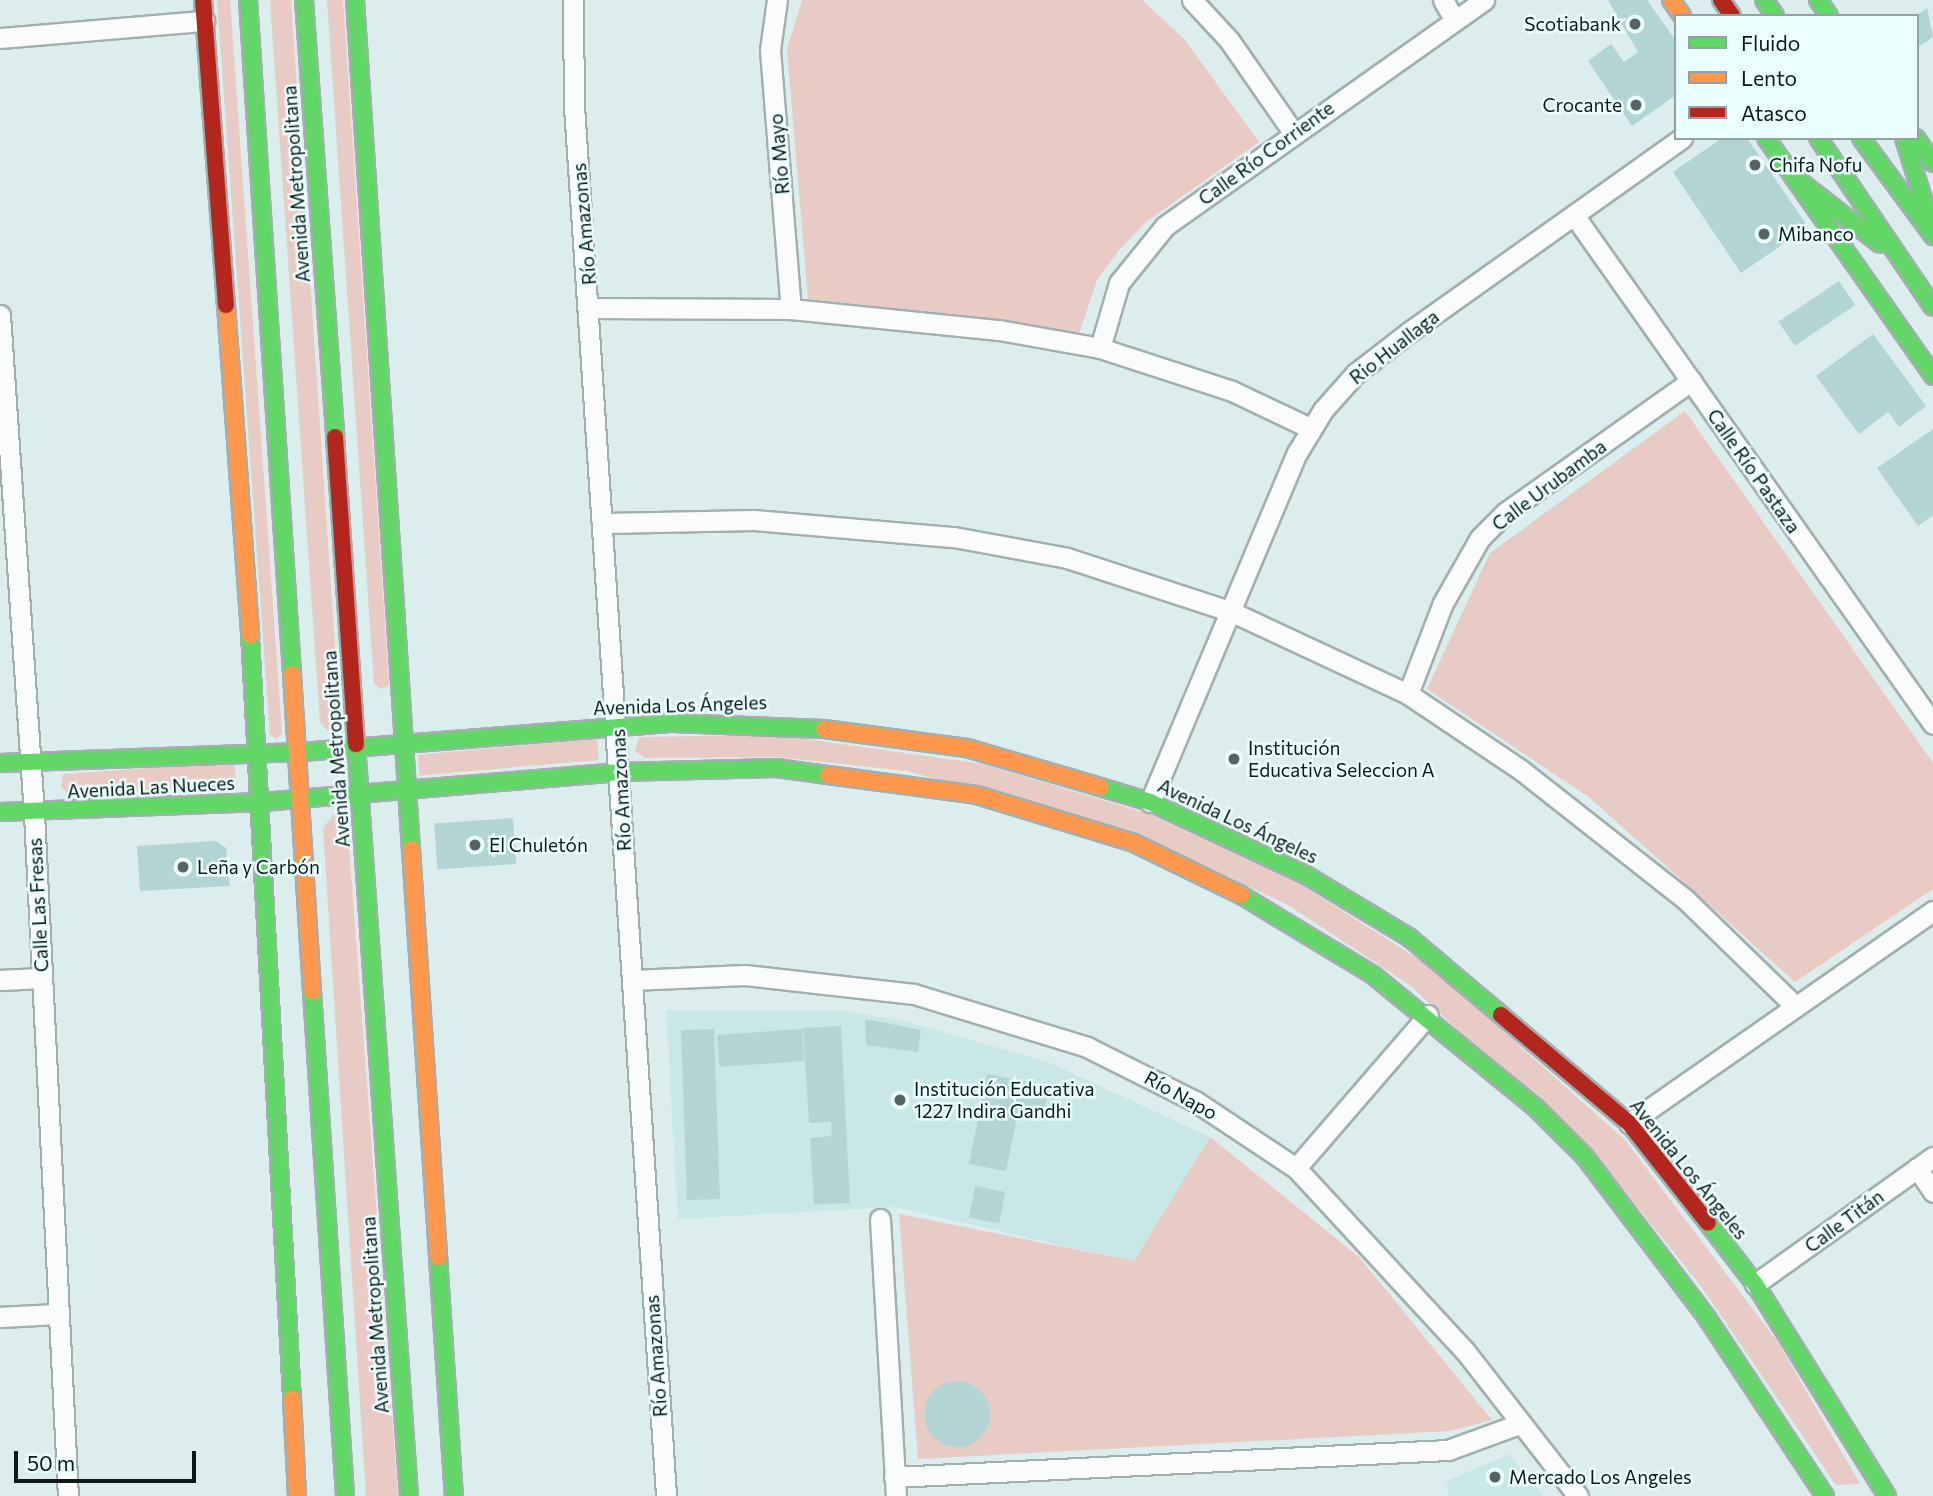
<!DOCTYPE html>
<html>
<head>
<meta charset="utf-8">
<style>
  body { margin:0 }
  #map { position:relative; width:1933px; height:1496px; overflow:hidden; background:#dbedec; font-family:Commissioner,sans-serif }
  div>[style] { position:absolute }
  .built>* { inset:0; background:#c8e7e6 }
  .green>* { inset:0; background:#e8cbc4; transform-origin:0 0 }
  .building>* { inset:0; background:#b2d4d4; transform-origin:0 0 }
  .round { border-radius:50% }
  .roads { filter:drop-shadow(2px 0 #a2afaf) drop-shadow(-2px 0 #a2afaf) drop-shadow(0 2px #a2afaf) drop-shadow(0 -2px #a2afaf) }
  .street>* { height:19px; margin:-9.5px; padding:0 9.5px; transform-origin:9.5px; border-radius:9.5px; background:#fafcfc }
  .fast>* { height:16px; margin:-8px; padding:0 8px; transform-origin:8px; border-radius:8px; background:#63d668 }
  .slow>* { height:16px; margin:-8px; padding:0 8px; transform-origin:8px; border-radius:8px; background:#ff974d }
  .jam>* { height:16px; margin:-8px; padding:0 8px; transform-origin:8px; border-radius:8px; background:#b3261e }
  .dots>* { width:19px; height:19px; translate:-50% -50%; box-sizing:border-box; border:4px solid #ebfefe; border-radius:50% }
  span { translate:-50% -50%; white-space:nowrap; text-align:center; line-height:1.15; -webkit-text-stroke:5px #ebfefe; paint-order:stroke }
  .poi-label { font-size:19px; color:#0d1818 }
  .right { translate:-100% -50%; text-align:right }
  .left { translate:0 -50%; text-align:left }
  .street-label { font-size:19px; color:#0d1818 }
  .legend { position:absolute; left:1674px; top:14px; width:245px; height:126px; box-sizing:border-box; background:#ebfefe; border:2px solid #92a2a2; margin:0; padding:9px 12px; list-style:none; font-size:21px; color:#0d1818 }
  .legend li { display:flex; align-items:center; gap:14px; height:35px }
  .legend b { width:35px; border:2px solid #92a2a2 }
  .scale { position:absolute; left:14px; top:1451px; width:182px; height:32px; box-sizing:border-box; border:4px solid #0d1818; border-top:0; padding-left:9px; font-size:21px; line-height:24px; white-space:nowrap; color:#0d1818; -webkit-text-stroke:5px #ebfefe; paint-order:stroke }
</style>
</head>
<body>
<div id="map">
  <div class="built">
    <div style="clip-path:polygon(666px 1010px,838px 1010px,909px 1022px,1050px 1063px,1210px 1137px,1134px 1262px,895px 1207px,678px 1219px)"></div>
    <div style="clip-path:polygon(1509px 1454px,1544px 1496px,1449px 1496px,1447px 1481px)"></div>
  </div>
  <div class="green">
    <div style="clip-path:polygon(217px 0,230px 0,282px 733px,277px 739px,270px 735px)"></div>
    <div style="clip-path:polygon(270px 0,291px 0,340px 720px,328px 731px,320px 723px)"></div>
    <div style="clip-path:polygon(327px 0,343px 0,389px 685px,381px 689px,374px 684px)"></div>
    <div style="clip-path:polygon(802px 0,1142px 0,1185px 40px,1259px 142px,1146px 222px,1119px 250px,1097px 280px,1078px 336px,808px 299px,787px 49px)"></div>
    <div style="clip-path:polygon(1685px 411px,1933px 763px,1933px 889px,1795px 982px,1590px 798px,1427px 689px,1490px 553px)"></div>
    <div style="clip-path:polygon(777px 735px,983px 764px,1149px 814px,1300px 884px,1431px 967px,1625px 1140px,1779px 1344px,1860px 1484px,1836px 1485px,1701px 1286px,1614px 1178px,1411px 986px,1288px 905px,1145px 837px,907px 771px,776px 757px,645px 758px,635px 751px,639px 737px)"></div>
    <div style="left:597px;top:739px;width:21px;height:180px;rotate:85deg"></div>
    <div style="clip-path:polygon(234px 762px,237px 786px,69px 795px,61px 787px,63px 774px)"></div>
    <div style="clip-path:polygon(334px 814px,347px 820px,398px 1496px,366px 1496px,323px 828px)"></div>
    <div style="clip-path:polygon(1210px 1137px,1359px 1257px,1492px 1420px,1450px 1431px,918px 1459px,899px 1214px,1134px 1261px)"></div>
  </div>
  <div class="building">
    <div style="clip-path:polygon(1608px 0,1647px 0,1676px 41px,1676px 95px,1632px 126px,1588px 61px,1611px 44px,1624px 62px,1638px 52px)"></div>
    <div style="clip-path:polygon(1927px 8px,1933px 37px,1917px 48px,1917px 15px)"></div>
    <div style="clip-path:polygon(1722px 138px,1747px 138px,1808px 227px,1741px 273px,1673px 172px)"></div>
    <div style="left:1839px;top:281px;width:29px;height:73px;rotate:56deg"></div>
    <div style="clip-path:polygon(1873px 334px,1926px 406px,1899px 427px,1888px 412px,1859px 434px,1816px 376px)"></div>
    <div style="clip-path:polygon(1933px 429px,1933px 515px,1918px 526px,1877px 468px)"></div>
    <div style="left:513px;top:818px;width:46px;height:79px;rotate:86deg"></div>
    <div style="clip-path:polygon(216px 841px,226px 848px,230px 886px,140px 891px,137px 846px)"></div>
    <div style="clip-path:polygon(865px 1019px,921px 1030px,918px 1052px,866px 1045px)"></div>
    <div style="clip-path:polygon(841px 1026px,850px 1203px,814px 1204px,810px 1138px,832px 1136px,831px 1122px,809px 1123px,803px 1028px)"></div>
    <div style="left:714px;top:1029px;width:170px;height:33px;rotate:88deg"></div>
    <div style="left:802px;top:1029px;width:32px;height:85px;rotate:86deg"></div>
    <div style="clip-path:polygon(987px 1074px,1048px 1086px,1043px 1117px,1018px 1112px,1006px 1171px,969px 1164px)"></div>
    <div style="left:975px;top:1186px;width:31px;height:32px;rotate:11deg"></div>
    <div class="round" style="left:924px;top:1381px;width:66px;height:66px"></div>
  </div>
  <div class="roads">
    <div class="street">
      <div style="left:573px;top:0;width:106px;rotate:89.5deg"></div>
      <div style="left:574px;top:106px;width:1393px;rotate:86.21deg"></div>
      <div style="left:777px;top:0;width:50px;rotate:98deg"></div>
      <div style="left:770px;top:50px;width:260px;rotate:85.4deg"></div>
      <div style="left:1192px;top:0;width:54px;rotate:47.2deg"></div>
      <div style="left:1229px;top:40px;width:112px;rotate:55.2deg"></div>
      <div style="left:1443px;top:0;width:22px;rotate:60deg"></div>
      <div style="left:0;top:38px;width:205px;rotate:-4.8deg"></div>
      <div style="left:1576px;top:218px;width:619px;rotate:54.8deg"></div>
      <div style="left:591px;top:308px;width:200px;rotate:0.3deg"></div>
      <div style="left:791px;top:309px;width:209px;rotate:5.8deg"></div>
      <div style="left:999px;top:330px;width:103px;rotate:10.1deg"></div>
      <div style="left:1100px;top:348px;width:139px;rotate:18deg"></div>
      <div style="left:1232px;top:391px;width:86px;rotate:25.4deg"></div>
      <div style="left:0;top:315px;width:500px;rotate:86.1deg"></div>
      <div style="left:34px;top:814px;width:683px;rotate:87.15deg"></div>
      <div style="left:1100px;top:348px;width:68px;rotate:-73.7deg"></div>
      <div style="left:1119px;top:283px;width:73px;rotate:-51.1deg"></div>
      <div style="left:1165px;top:226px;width:391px;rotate:-35.3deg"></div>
      <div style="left:605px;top:523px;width:149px;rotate:-1.2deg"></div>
      <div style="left:754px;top:520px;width:201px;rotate:4.9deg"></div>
      <div style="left:954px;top:537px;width:115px;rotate:10.5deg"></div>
      <div style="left:1067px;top:558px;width:174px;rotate:18.1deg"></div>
      <div style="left:1232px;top:612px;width:194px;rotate:25deg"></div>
      <div style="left:1408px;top:694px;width:136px;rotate:33.9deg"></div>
      <div style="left:1521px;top:770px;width:210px;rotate:38.2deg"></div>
      <div style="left:1686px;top:900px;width:153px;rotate:44.2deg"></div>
      <div style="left:1408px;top:694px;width:97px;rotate:-69deg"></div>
      <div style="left:1443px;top:603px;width:75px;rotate:-60.4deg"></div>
      <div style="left:1480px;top:538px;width:37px;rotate:-45deg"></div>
      <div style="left:1506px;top:512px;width:227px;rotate:-35.3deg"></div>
      <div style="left:1150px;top:802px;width:379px;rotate:-67.2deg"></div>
      <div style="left:1297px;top:453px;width:50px;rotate:-58.8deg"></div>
      <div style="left:1323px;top:410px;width:50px;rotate:-48.3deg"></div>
      <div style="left:1356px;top:373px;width:67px;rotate:-37.7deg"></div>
      <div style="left:1409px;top:332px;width:335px;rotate:-35.4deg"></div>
      <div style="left:0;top:980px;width:42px;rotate:-2.7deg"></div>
      <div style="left:632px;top:980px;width:113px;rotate:-2.5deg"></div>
      <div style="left:745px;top:975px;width:170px;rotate:6.4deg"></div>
      <div style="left:914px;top:994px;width:181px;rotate:17deg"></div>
      <div style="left:1087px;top:1047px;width:121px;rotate:26.6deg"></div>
      <div style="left:1195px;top:1101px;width:121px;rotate:33.6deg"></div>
      <div style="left:1296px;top:1168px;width:249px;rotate:47.3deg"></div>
      <div style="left:1465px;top:1351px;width:184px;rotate:52.1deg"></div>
      <div style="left:1629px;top:1123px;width:371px;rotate:-34.9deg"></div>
      <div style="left:1296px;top:1168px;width:202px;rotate:-49.2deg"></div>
      <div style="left:1917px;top:1168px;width:29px;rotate:56deg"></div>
      <div style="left:880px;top:1219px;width:277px;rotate:86.7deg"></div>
      <div style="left:1755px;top:1284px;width:219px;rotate:-35.5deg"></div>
      <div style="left:0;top:1317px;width:56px;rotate:-3.1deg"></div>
      <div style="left:894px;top:1477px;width:555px;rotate:-2.79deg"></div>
      <div style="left:1448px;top:1450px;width:76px;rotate:-20.1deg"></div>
    </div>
    <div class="fast">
      <div style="left:248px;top:0;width:675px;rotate:86.26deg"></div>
      <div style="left:304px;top:0;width:438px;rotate:85.9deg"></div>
      <div style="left:355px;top:0;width:851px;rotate:86.23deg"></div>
      <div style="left:1764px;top:0;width:19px;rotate:55deg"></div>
      <div style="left:1818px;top:0;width:19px;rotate:55deg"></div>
      <div style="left:1766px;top:138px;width:291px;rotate:54.9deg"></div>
      <div style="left:1818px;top:138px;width:204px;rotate:55.8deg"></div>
      <div style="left:1861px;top:138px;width:122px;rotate:53.7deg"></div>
      <div style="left:1904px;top:138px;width:87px;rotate:72.6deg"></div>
      <div style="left:1916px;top:138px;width:30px;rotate:56deg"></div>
      <div style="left:1793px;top:176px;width:110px;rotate:38deg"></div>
      <div style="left:250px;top:635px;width:764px;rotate:86.85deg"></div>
      <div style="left:356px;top:744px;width:754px;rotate:85.97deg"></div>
      <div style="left:0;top:763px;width:301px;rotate:-2.1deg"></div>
      <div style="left:301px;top:752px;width:373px;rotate:-4.5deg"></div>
      <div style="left:673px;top:723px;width:151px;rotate:2.3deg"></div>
      <div style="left:1100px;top:787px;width:52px;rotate:16.7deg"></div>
      <div style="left:1150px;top:802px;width:172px;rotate:25.1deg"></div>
      <div style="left:1306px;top:875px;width:122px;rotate:31.2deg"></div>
      <div style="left:1410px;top:938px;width:119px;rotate:40.2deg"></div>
      <div style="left:0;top:812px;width:262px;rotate:-2.2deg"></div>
      <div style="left:262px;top:802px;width:359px;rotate:-4.8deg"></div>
      <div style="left:620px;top:772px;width:156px;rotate:-1.5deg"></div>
      <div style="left:776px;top:768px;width:52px;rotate:7.7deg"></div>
      <div style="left:1241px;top:895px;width:154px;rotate:31.2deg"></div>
      <div style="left:1373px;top:975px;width:209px;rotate:39.2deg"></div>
      <div style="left:1535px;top:1107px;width:71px;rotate:45deg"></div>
      <div style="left:1585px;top:1157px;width:202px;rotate:52.8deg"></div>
      <div style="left:1707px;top:1318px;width:214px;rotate:56.5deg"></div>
      <div style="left:312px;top:991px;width:506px;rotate:86.26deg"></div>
      <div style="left:1708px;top:1223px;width:77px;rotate:52.4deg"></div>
      <div style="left:1755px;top:1284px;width:250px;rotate:58.1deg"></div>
      <div style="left:438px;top:1257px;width:240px;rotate:86.2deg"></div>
    </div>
    <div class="slow">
      <div style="left:1671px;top:0;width:19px;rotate:55deg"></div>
      <div style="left:226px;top:305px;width:331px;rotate:85.8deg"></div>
      <div style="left:292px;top:674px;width:318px;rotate:86.4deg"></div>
      <div style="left:824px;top:729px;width:144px;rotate:7.6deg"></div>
      <div style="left:967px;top:748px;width:139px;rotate:16.3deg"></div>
      <div style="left:828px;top:775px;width:150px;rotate:7.6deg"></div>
      <div style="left:977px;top:795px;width:164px;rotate:17deg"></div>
      <div style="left:1134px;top:843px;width:119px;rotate:25.9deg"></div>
      <div style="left:411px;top:849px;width:409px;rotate:86.2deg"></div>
      <div style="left:292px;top:1398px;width:98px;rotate:87.1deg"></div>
    </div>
    <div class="jam">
      <div style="left:203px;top:0;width:306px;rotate:85.7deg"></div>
      <div style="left:1721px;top:0;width:19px;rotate:55deg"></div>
      <div style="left:335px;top:437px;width:308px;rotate:86.1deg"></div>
      <div style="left:1501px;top:1015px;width:167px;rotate:40.2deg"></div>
      <div style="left:1629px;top:1123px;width:127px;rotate:51.7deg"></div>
    </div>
  </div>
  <div class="dots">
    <div style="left:1635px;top:24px;background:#556362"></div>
    <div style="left:1636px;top:105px;background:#556362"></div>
    <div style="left:1755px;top:165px;background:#556362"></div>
    <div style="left:1764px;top:234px;background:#556362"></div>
    <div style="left:1234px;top:759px;background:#556362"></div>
    <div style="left:475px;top:845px;background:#556362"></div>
    <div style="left:183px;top:867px;background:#556362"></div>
    <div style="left:900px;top:1100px;background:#556362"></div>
    <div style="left:1495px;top:1477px;background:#556362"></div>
  </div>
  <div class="poi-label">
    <span class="right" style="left:1621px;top:24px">Scotiabank</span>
    <span class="right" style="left:1622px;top:105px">Crocante</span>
    <span class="left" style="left:1769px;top:165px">Chifa Nofu</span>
    <span class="left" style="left:1778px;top:234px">Mibanco</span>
    <span class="left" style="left:1248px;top:759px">Institución<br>Educativa Seleccion A</span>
    <span class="left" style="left:489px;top:845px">El Chuletón</span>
    <span class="left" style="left:197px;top:867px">Leña y Carbón</span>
    <span class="left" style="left:914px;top:1100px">Institución Educativa<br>1227 Indira Gandhi</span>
    <span class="left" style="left:1509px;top:1477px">Mercado Los Angeles</span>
  </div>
  <div class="street-label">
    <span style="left:1266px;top:153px;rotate:-36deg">Calle Río Corriente</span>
    <span style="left:779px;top:154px;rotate:-95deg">Río Mayo</span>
    <span style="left:296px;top:184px;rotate:-94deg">Avenida Metropolitana</span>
    <span style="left:584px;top:224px;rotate:-95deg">Río Amazonas</span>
    <span style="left:1394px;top:347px;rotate:-38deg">Rio Huallaga</span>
    <span style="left:1754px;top:471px;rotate:55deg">Calle Río Pastaza</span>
    <span style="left:1549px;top:485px;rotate:-37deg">Calle Urubamba</span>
    <span style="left:680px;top:705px;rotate:-2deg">Avenida Los Ángeles</span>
    <span style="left:336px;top:749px;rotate:-94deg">Avenida Metropolitana</span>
    <span style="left:151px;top:787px;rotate:-3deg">Avenida Las Nueces</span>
    <span style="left:621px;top:790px;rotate:-93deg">Río Amazonas</span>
    <span style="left:1238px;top:821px;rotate:25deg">Avenida Los Ángeles</span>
    <span style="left:38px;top:905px;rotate:-93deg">Calle Las Fresas</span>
    <span style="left:1181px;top:1095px;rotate:29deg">Río Napo</span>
    <span style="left:1689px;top:1169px;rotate:51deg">Avenida Los Ángeles</span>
    <span style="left:1844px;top:1221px;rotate:-36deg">Calle Titán</span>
    <span style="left:375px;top:1315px;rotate:-94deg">Avenida Metropolitana</span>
    <span style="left:656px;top:1356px;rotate:-94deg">Río Amazonas</span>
  </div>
  <ul class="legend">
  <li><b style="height:9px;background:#63d668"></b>Fluido</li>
  <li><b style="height:9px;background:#ff974d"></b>Lento</li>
  <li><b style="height:9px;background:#b3261e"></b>Atasco</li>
  </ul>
  <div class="scale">50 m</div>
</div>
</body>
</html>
